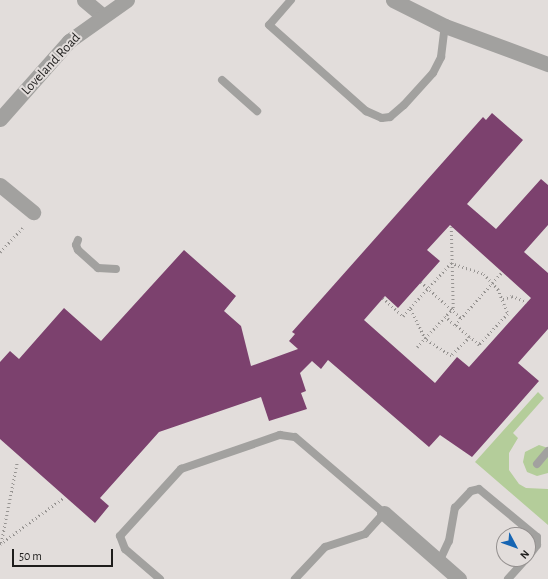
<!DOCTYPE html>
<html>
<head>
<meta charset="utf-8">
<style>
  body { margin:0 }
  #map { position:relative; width:548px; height:579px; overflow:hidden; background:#e2dddb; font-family:"Alegreya Sans",sans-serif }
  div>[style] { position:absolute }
  .green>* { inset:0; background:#b4cd9a }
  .building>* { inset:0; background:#7c416e }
  .path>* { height:2.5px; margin-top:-1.25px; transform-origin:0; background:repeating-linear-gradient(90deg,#979492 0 1px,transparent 0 4px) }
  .service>* { height:8px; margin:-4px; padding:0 4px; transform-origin:4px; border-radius:4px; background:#a2a19f }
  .minor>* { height:15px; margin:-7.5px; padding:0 7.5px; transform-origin:7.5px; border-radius:7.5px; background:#a2a19f }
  span { translate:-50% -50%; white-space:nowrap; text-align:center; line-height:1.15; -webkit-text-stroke:4px #e2dddb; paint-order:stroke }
  .street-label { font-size:14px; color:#1e1d1c }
  .north { position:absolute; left:496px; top:527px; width:40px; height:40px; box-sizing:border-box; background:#e2dddb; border:1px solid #94908f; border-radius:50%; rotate:131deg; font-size:11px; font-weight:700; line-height:16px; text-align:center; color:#1e1d1c }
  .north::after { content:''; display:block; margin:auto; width:14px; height:18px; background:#1665b3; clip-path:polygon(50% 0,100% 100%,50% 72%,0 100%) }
  .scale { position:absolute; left:12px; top:549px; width:101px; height:18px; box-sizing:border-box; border:2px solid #1e1d1c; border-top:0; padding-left:5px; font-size:12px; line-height:14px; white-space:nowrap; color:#1e1d1c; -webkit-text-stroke:3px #e2dddb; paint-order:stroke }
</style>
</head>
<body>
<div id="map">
  <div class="green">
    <div style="clip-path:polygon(538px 392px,544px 398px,513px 433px,518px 438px,509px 453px,509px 470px,519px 484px,526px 488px,548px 489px,548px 525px,475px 462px)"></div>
    <div style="clip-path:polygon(539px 445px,548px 448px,548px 473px,537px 476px,527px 472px,523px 462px,525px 452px)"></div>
  </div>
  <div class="building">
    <div style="clip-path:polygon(evenodd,492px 113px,523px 140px,467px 204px,496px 229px,541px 179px,548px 185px,548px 225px,524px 252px,548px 273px,548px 329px,518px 363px,539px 381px,472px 457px,440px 435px,429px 447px,328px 360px,321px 369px,312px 361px,300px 373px,306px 391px,301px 393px,307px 409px,269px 421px,261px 397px,159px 432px,100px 498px,109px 506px,95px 523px,0 439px,0 362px,10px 351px,19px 359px,64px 308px,101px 341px,184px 250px,236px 296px,224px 311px,241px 326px,251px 366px,298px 349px,289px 341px,295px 334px,292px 332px,483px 117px,486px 120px,492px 113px,450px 225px,531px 298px,469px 367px,457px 357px,435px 383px,364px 320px,385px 296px,398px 308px,440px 261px,427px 250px,450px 225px)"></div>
  </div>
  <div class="path">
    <div style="left:0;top:252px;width:33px;rotate:-47deg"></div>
    <div style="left:451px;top:263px;width:35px;rotate:18deg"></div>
    <div style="left:484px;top:274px;width:21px;rotate:47deg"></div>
    <div style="left:498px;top:289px;width:27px;rotate:68deg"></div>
    <div style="left:508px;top:314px;width:42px;rotate:133.1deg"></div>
    <div style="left:479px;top:345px;width:12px;rotate:-138deg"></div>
    <div style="left:470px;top:337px;width:27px;rotate:135deg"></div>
    <div style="left:451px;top:356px;width:31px;rotate:-147deg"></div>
    <div style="left:425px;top:339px;width:34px;rotate:-116deg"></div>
    <div style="left:410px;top:308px;width:61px;rotate:-47.7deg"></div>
    <div style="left:421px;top:282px;width:54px;rotate:42deg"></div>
    <div style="left:383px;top:298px;width:27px;rotate:42deg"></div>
    <div style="left:403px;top:316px;width:11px;rotate:-49deg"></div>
    <div style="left:503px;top:299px;width:9px;rotate:-18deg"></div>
    <div style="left:512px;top:296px;width:16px;rotate:22deg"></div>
    <div style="left:445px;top:316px;width:13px;rotate:42deg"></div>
    <div style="left:469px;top:337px;width:18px;rotate:-139deg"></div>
    <div style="left:455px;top:325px;width:71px;rotate:-48.4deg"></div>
    <div style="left:417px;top:347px;width:53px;rotate:-47.3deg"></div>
    <div style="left:453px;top:308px;width:81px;rotate:-91.4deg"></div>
    <div style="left:1px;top:543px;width:83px;rotate:-78.8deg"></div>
    <div style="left:0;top:544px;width:78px;rotate:-36.1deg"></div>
  </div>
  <div class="service">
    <div style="left:291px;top:0;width:33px;rotate:131deg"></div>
    <div style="left:269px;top:25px;width:130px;rotate:41.6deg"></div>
    <div style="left:366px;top:111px;width:17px;rotate:24deg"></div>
    <div style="left:382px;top:118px;width:8px;rotate:-7deg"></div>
    <div style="left:390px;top:117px;width:18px;rotate:-41deg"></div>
    <div style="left:404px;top:105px;width:43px;rotate:-47.8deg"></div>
    <div style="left:433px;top:73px;width:18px;rotate:-63deg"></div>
    <div style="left:441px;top:57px;width:31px;rotate:-83deg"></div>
    <div style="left:222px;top:80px;width:47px;rotate:41.5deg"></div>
    <div style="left:78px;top:240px;width:5px;rotate:112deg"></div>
    <div style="left:76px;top:245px;width:5px;rotate:68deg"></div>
    <div style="left:78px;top:250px;width:27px;rotate:42deg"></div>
    <div style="left:98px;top:268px;width:18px;rotate:3deg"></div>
    <div style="left:537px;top:464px;width:17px;rotate:-50deg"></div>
    <div style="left:439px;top:562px;width:23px;rotate:-65deg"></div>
    <div style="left:449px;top:541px;width:34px;rotate:-80deg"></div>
    <div style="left:455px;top:508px;width:23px;rotate:-47deg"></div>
    <div style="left:471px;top:491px;width:8px;rotate:-14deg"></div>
    <div style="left:479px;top:489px;width:75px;rotate:39.6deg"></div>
    <div style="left:537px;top:537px;width:8px;rotate:90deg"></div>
    <div style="left:537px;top:545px;width:15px;rotate:127deg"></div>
    <div style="left:160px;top:579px;width:46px;rotate:-139.4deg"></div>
    <div style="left:125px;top:549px;width:14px;rotate:-111deg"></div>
    <div style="left:120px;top:536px;width:91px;rotate:-47.7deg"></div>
    <div style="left:181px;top:469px;width:105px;rotate:-19deg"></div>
    <div style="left:280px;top:435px;width:15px;rotate:8deg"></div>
    <div style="left:295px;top:437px;width:117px;rotate:40.5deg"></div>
    <div style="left:384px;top:513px;width:28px;rotate:132deg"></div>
    <div style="left:365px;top:534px;width:42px;rotate:162deg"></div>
    <div style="left:325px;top:547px;width:44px;rotate:133.2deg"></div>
    <div style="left:508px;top:579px;width:27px;rotate:-48deg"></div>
  </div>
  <div class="minor">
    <div style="left:84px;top:0;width:23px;rotate:40deg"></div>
    <div style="left:393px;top:0;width:58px;rotate:26.6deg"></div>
    <div style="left:445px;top:26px;width:110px;rotate:20.3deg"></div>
    <div style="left:0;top:119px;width:104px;rotate:-48.5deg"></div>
    <div style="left:69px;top:41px;width:71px;rotate:-35.3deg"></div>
    <div style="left:0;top:185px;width:43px;rotate:39.3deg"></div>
    <div style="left:384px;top:513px;width:100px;rotate:41.3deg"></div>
  </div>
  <div class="street-label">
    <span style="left:51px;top:64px;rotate:-47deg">Loveland Road</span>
  </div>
  <div class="north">N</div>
  <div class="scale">50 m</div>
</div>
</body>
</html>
